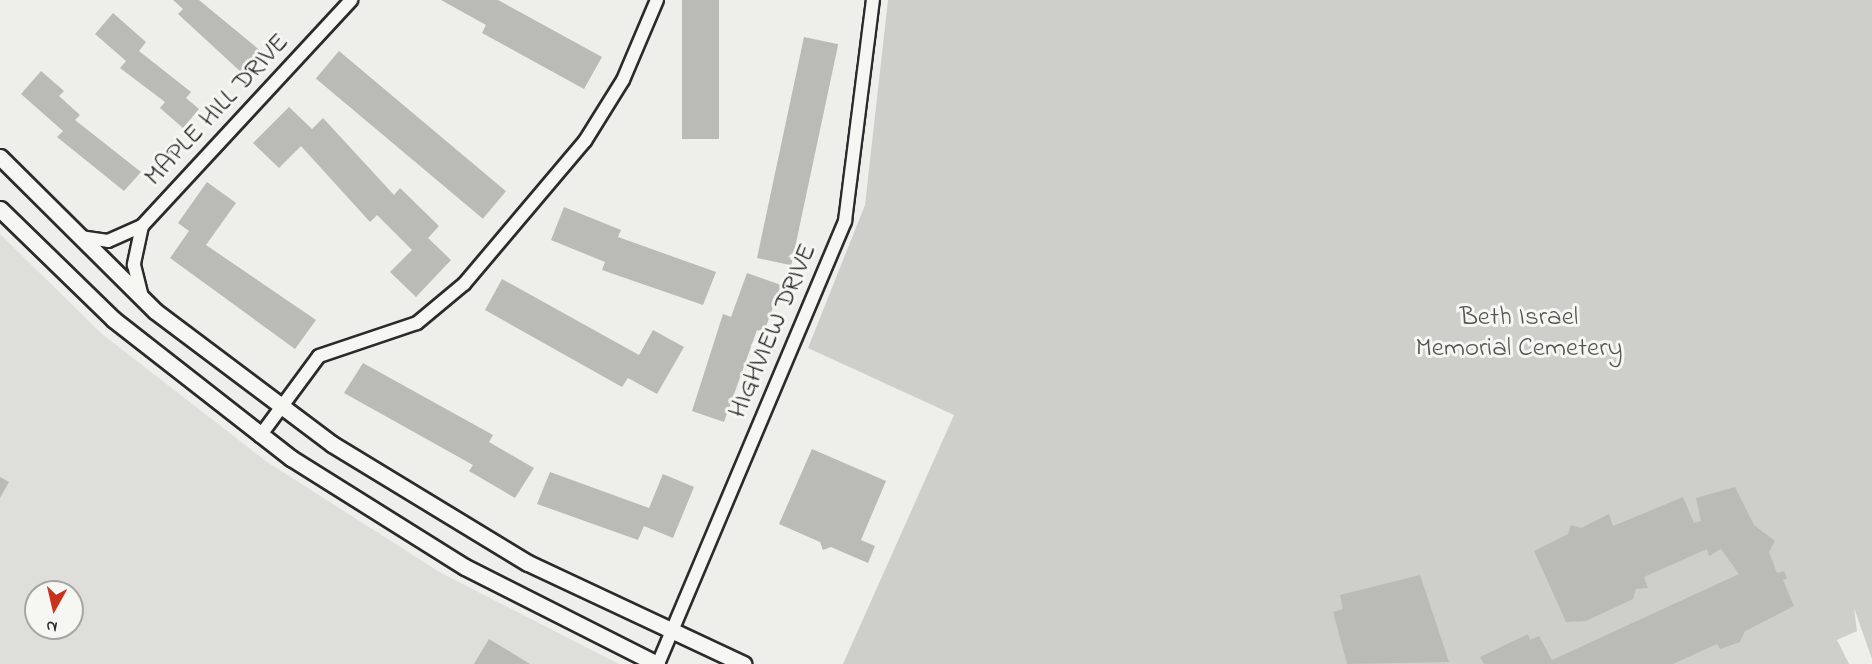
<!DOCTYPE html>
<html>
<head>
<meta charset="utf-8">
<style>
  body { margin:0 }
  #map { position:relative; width:1872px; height:664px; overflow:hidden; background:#eeeeea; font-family:"Indie Flower",sans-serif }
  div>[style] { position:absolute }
  .built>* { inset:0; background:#dededb }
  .green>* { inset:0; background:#cececa }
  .building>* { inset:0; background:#babab7; transform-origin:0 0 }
  .roads { filter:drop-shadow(2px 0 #2b2b2b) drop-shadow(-2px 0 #2b2b2b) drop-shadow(0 2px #2b2b2b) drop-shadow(0 -2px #2b2b2b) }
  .minor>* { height:12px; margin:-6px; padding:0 6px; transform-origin:6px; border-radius:6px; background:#f6f6f2 }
  .tertiary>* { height:15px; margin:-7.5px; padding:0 7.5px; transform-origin:7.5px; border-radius:7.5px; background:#f6f6f2 }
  span { translate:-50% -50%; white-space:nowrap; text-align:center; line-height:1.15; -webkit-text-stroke:6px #f6f6f2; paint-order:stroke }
  .street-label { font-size:27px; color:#2b2b2b }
  .park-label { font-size:27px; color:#545453 }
  .north { position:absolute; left:24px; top:580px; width:60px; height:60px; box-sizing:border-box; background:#f6f6f2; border:2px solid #a5a5a2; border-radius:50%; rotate:188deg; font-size:16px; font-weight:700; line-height:24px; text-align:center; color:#2b2b2b }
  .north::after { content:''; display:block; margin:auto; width:21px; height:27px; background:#c8321e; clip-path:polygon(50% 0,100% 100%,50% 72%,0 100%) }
</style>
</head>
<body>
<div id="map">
  <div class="built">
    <div style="clip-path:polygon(evenodd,0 234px,102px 334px,267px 462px,441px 573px,619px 664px,0 664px,0 234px,36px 592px,72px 592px,72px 628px,36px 628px,36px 592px)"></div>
  </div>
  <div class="green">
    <div style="clip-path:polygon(888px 0,1872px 0,1872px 659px,1854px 608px,1857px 631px,1837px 640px,1849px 664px,843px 664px,954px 415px,808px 348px,865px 205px)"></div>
  </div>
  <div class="building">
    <div style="clip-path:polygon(173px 0,199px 0,262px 52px,242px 73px,178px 14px,183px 9px)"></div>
    <div style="clip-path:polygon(441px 0,498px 0,602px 57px,584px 89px,482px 33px,486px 25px)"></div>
    <div style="left:682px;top:0;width:37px;height:139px"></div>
    <div style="clip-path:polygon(113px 13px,146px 42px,139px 51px,191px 92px,186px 98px,199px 109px,183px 128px,160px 108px,165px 102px,120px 68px,126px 61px,95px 34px)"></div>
    <div style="left:804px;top:37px;width:35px;height:226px;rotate:12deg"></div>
    <div style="left:339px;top:51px;width:218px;height:36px;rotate:40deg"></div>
    <div style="clip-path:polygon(41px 71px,64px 91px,59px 96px,80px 115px,75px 120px,141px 172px,124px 191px,57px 137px,63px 131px,21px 94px)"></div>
    <div style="clip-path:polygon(289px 107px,312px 129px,323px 118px,394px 195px,400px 188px,439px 226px,428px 238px,451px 260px,416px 297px,390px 272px,412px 250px,377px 215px,370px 222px,301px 146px,279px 168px,253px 143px)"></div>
    <div style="clip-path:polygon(207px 182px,236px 203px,206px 245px,316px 320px,295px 349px,170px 258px,189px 231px,178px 223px)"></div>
    <div style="clip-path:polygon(564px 207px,621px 230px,618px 237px,716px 272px,703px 305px,602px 270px,605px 262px,551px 240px)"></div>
    <div style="clip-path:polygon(747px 273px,781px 285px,764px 332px,757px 330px,724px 422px,692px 411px,723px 314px,731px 317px)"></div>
    <div style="clip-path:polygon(502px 279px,639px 355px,653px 330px,684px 347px,657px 394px,628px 378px,622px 387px,485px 310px)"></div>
    <div style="clip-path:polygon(363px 363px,493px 435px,489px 442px,534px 468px,515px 498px,469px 471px,473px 465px,344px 393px)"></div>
    <div style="clip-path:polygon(812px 449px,886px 481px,861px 540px,875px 546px,868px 563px,831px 547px,823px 550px,820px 542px,779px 524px)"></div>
    <div style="clip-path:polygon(550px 472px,649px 508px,663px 474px,694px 487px,673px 538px,644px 526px,638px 540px,537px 504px)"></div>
    <div style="clip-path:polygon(0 477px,9px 482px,0 498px)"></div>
    <div style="clip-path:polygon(1735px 487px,1754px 525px,1775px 541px,1769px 552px,1777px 573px,1784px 571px,1787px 578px,1783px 580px,1794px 606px,1745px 631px,1740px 642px,1720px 649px,1717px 644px,1673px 664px,1484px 664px,1480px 657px,1528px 634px,1530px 640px,1539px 636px,1552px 660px,1739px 574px,1721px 549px,1709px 556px,1707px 549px,1644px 577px,1648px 588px,1636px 589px,1633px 599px,1586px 621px,1566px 622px,1534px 551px,1568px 534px,1571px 525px,1581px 528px,1609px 514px,1613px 526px,1683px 497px,1694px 523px,1701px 521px,1696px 498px)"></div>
    <div style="clip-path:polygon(1420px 575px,1449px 662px,1347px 664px,1333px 612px,1343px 609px,1340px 595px)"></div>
    <div style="clip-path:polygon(489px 639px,530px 664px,474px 664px)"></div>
  </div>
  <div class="roads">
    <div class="minor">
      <div style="left:142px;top:226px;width:40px;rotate:102deg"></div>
      <div style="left:134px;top:265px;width:33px;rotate:76deg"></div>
      <div style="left:80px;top:237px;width:28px;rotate:8deg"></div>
      <div style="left:108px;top:241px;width:37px;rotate:-24deg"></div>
      <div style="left:142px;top:226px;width:308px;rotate:-47.2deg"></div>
      <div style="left:260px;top:436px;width:99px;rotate:-53.6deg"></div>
      <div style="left:319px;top:356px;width:103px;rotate:-18.6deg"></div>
      <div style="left:417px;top:323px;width:61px;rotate:-39.7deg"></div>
      <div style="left:464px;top:284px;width:187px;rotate:-49.8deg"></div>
      <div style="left:585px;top:141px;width:72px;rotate:-58.1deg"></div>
      <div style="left:623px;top:80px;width:87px;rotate:-67deg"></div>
      <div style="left:658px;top:664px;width:481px;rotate:-67.1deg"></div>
      <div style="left:845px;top:221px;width:223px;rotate:-82.8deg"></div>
    </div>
    <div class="tertiary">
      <div style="left:0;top:157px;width:218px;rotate:44.8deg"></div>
      <div style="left:155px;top:311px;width:221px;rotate:36.9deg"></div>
      <div style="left:332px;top:444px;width:229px;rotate:31.3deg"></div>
      <div style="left:528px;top:563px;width:238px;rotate:25.1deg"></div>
      <div style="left:0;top:209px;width:158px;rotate:44.2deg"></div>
      <div style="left:113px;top:319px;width:226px;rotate:38deg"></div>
      <div style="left:291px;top:458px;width:205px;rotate:32.1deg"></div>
      <div style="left:465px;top:567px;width:215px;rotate:26.8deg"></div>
    </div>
  </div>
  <div class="street-label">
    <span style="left:217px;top:110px;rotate:-47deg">MAPLE HILL DRIVE</span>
    <span style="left:773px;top:331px;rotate:-67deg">HIGHVIEW DRIVE</span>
  </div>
  <div class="park-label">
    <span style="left:1519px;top:333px">Beth Israel<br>Memorial Cemetery</span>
  </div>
  <div class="north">N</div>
</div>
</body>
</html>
